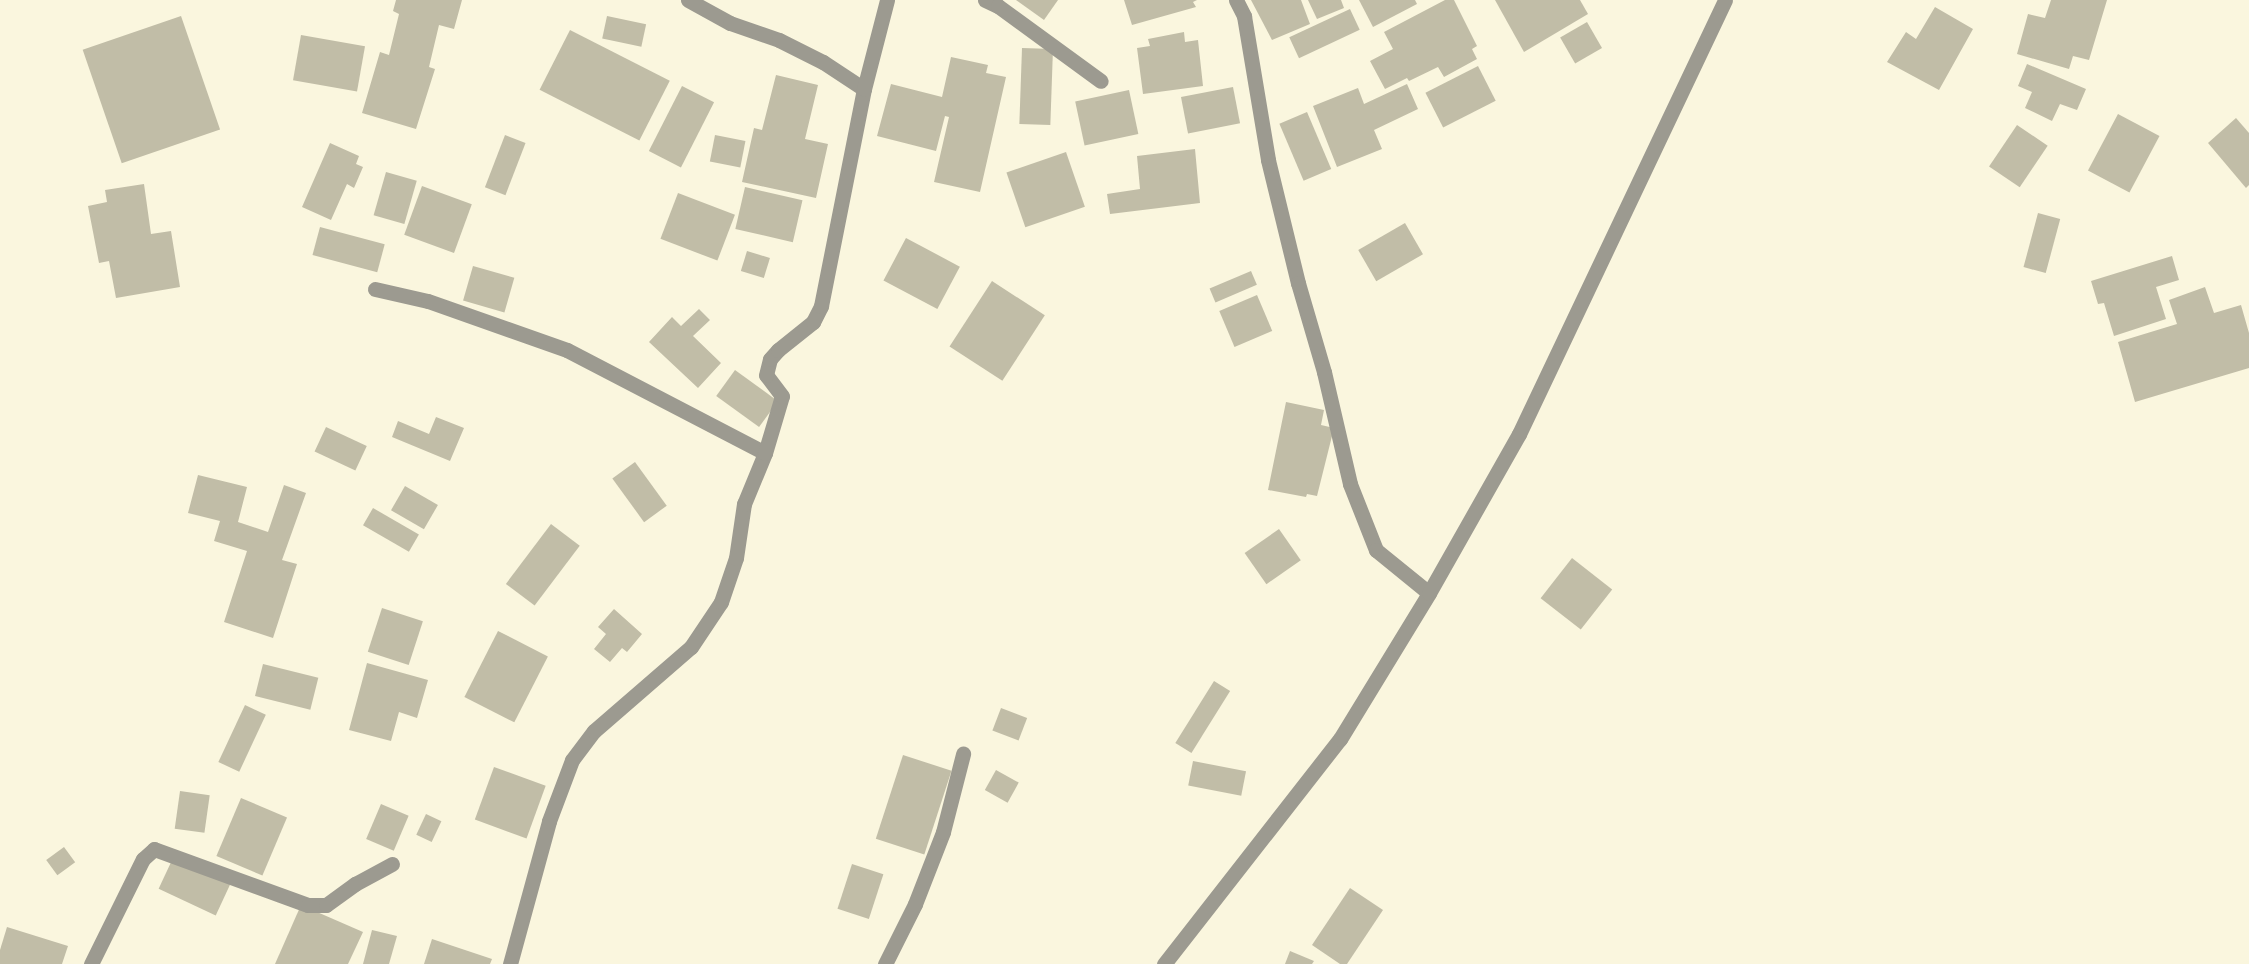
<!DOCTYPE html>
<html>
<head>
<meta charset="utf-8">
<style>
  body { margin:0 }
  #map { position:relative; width:2249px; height:964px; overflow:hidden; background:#faf6de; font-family:"Exo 2",sans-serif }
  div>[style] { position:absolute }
  .building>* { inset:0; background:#c1bda7; transform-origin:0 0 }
  .minor>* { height:15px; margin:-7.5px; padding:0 7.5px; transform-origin:7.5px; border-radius:7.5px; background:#9c9a90 }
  span { translate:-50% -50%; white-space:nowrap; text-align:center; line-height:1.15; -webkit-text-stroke:6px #faf6de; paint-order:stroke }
</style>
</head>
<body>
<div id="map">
  <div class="building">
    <div style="clip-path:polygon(396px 0,462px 0,454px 29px,439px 25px,429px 67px,435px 69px,416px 129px,362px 113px,380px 52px,389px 55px,399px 14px,393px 11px)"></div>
    <div style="clip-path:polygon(1016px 0,1058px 0,1044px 20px)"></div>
    <div style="clip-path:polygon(1124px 0,1197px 0,1193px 2px,1196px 7px,1132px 25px)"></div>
    <div style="clip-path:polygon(1251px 0,1301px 0,1310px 24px,1272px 40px)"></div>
    <div style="clip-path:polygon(1308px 0,1341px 0,1344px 8px,1317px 19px)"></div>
    <div style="clip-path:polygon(1359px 0,1415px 0,1417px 4px,1373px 27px)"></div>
    <div style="clip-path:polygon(1445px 0,1454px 0,1477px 46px,1472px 49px,1477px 59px,1444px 77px,1438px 67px,1409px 81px,1407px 78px,1385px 89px,1370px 61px,1393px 49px,1384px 32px)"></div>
    <div style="clip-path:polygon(1495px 0,1580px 0,1588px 14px,1524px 52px)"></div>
    <div style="clip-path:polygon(2051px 0,2107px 0,2089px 60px,2073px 56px,2069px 69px,2017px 54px,2028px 14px,2045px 18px)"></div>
    <div style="clip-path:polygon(1935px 7px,1973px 29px,1939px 90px,1887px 62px,1906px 32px,1916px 39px)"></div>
    <div style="left:1350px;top:9px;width:23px;height:67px;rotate:65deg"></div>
    <div style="left:181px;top:16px;width:120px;height:104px;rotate:71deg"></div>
    <div style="left:607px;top:16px;width:40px;height:23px;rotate:12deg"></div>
    <div style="left:1587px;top:22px;width:30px;height:31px;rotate:60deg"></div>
    <div style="left:570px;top:30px;width:112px;height:67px;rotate:27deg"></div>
    <div style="clip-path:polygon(1184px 32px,1185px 42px,1198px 40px,1203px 86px,1143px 94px,1137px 48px,1150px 46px,1148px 39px)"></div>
    <div style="left:301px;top:35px;width:65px;height:46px;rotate:10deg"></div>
    <div style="left:1022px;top:48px;width:31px;height:76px;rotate:2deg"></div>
    <div style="clip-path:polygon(951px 57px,988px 65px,986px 73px,1006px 77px,980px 192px,934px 182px,949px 117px,945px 116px,936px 151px,877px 136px,891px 84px,942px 97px)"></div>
    <div style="clip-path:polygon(2027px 64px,2086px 89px,2077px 110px,2060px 104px,2052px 121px,2025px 108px,2032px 92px,2018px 86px)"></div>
    <div style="left:1478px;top:66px;width:39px;height:59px;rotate:63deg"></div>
    <div style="clip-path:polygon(776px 75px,818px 85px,805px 139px,828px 144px,816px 198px,742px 182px,754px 128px,762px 130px)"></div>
    <div style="clip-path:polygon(1407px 84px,1418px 109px,1374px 130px,1382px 149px,1337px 167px,1313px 106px,1358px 88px,1364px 104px)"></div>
    <div style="left:682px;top:86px;width:36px;height:73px;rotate:27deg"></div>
    <div style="left:1233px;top:87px;width:37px;height:53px;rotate:79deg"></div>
    <div style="left:1129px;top:90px;width:45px;height:55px;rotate:78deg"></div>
    <div style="left:1307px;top:112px;width:62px;height:30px;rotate:67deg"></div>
    <div style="left:2118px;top:114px;width:47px;height:64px;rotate:28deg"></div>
    <div style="clip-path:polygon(2236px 118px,2249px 133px,2249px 185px,2246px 188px,2208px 143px)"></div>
    <div style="left:2017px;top:125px;width:37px;height:50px;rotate:34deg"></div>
    <div style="left:505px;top:135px;width:22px;height:56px;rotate:21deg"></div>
    <div style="left:715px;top:135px;width:31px;height:27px;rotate:11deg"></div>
    <div style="clip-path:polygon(330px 143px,359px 156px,356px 164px,363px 167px,354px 188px,347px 184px,331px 220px,302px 207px)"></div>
    <div style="clip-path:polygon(1195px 149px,1200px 203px,1110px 214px,1107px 194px,1140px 189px,1137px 156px)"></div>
    <div style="left:1066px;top:152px;width:58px;height:63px;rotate:71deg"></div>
    <div style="left:386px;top:172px;width:32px;height:45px;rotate:16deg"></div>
    <div style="clip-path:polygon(144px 184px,151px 234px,171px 231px,180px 287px,116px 298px,109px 261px,99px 263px,88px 206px,107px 202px,105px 190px)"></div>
    <div style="left:422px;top:186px;width:53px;height:52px;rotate:20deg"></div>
    <div style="left:745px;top:187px;width:59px;height:43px;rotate:13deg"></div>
    <div style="left:678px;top:193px;width:61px;height:49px;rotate:21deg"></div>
    <div style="left:2038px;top:213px;width:23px;height:56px;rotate:15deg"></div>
    <div style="left:1405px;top:223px;width:36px;height:54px;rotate:60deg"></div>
    <div style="left:320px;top:227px;width:67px;height:29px;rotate:15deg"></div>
    <div style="left:906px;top:238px;width:61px;height:48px;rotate:28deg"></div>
    <div style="left:747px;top:251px;width:24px;height:21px;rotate:17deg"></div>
    <div style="clip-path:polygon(2172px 256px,2179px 280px,2156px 287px,2166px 319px,2114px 336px,2104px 303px,2098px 304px,2091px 281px)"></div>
    <div style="left:473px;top:266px;width:43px;height:36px;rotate:16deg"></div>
    <div style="left:1251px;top:271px;width:15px;height:45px;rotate:67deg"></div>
    <div style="left:992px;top:281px;width:63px;height:78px;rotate:33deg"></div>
    <div style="clip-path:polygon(2205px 287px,2214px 313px,2241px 305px,2249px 333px,2249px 368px,2135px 402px,2118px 342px,2177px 324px,2169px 300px)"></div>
    <div style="left:1257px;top:295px;width:39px;height:41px;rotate:67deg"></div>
    <div style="clip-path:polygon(699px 309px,710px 320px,693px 336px,721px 363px,698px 388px,649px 342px,672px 317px,681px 326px)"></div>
    <div style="left:735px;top:370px;width:53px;height:32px;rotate:36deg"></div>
    <div style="clip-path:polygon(1286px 402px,1324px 410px,1321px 425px,1334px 428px,1317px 496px,1307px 494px,1306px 497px,1268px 490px)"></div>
    <div style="clip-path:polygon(436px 417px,464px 428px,450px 461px,392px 437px,398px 421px,429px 434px)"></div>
    <div style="left:326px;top:427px;width:45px;height:27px;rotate:25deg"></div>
    <div style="left:635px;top:462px;width:54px;height:28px;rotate:54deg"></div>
    <div style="clip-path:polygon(198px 475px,247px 487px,238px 522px,268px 532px,284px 485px,306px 493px,282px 560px,297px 564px,273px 638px,224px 622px,247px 551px,214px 541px,220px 521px,188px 513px)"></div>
    <div style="left:405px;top:486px;width:38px;height:28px;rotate:30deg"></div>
    <div style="left:373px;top:508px;width:53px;height:20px;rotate:30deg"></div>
    <div style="left:551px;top:524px;width:36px;height:75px;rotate:37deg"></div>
    <div style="left:1279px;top:529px;width:38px;height:42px;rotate:55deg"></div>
    <div style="left:1572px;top:558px;width:51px;height:51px;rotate:38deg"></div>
    <div style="left:382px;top:608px;width:43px;height:46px;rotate:18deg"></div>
    <div style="clip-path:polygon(614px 609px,642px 634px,627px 652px,622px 648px,610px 662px,594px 649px,606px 634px,598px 627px)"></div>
    <div style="left:498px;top:631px;width:56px;height:74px;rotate:27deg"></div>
    <div style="clip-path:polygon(367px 663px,428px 680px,417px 718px,399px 712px,391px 741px,349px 730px)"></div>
    <div style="left:263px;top:664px;width:57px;height:33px;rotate:14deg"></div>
    <div style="left:1214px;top:681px;width:19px;height:73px;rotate:32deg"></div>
    <div style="left:245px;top:705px;width:23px;height:63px;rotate:25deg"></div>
    <div style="left:1001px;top:708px;width:28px;height:24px;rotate:21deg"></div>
    <div style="left:903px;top:755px;width:51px;height:88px;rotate:18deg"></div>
    <div style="left:1193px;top:761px;width:54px;height:25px;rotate:11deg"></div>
    <div style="left:494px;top:767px;width:55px;height:56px;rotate:20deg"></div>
    <div style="left:996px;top:770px;width:26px;height:23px;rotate:29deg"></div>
    <div style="left:180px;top:791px;width:30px;height:38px;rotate:8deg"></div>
    <div style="left:241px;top:798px;width:50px;height:63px;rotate:23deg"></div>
    <div style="left:381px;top:804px;width:30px;height:38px;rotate:23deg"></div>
    <div style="left:426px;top:814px;width:17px;height:23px;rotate:25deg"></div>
    <div style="left:64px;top:847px;width:19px;height:22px;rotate:54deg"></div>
    <div style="left:173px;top:858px;width:63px;height:34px;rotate:25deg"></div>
    <div style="left:852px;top:864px;width:33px;height:47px;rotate:18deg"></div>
    <div style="clip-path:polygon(1350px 888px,1383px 910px,1347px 964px,1340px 964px,1312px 945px)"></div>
    <div style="clip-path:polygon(301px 905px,363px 932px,348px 964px,275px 964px)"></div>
    <div style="clip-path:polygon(7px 927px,68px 946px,62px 964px,0 964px,0 950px)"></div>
    <div style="clip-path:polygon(372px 930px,397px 936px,389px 964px,363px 964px)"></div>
    <div style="clip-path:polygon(432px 939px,492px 959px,490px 964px,424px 964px)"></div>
    <div style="clip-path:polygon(1290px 951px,1314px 961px,1312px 964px,1285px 964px)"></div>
  </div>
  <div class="minor">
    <div style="left:688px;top:0;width:48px;rotate:28.7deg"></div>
    <div style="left:730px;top:23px;width:52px;rotate:19.1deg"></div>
    <div style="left:779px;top:40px;width:49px;rotate:26.6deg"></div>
    <div style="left:823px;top:62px;width:49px;rotate:33.4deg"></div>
    <div style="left:985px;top:0;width:14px;rotate:25deg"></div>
    <div style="left:998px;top:6px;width:127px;rotate:36.1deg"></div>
    <div style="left:1236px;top:0;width:18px;rotate:63deg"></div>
    <div style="left:1244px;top:16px;width:146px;rotate:80.5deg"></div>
    <div style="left:1268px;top:160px;width:127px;rotate:76.3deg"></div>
    <div style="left:1298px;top:283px;width:93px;rotate:73.7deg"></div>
    <div style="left:1324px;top:372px;width:115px;rotate:76.9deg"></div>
    <div style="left:1350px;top:484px;width:71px;rotate:68.5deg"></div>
    <div style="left:1376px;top:550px;width:68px;rotate:39.1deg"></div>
    <div style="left:375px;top:289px;width:54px;rotate:12.8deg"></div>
    <div style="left:428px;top:301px;width:147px;rotate:19.4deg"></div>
    <div style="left:567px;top:350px;width:223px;rotate:27.5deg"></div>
    <div style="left:91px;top:964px;width:117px;rotate:-63.7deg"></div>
    <div style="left:143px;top:859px;width:15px;rotate:-42deg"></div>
    <div style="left:154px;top:849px;width:164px;rotate:20deg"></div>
    <div style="left:308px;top:905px;width:18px"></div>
    <div style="left:326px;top:905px;width:36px;rotate:-36deg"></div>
    <div style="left:355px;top:884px;width:42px;rotate:-28.4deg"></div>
    <div style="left:510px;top:964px;width:148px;rotate:-74.7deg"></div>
    <div style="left:549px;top:821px;width:65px;rotate:-69.3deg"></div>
    <div style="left:572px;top:760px;width:36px;rotate:-53deg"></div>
    <div style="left:594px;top:731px;width:128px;rotate:-40.9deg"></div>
    <div style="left:691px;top:647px;width:54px;rotate:-56.3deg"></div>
    <div style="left:721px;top:602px;width:46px;rotate:-71.2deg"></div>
    <div style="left:736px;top:558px;width:55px;rotate:-81.6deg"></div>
    <div style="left:744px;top:504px;width:55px;rotate:-67.6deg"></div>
    <div style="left:765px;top:453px;width:59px;rotate:-73.4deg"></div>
    <div style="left:782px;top:396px;width:26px;rotate:-127deg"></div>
    <div style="left:766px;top:375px;width:16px;rotate:-76deg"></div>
    <div style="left:770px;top:359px;width:12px;rotate:-48deg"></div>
    <div style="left:778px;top:350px;width:45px;rotate:-38.7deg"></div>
    <div style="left:813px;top:322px;width:18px;rotate:-63deg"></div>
    <div style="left:821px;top:306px;width:221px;rotate:-78.8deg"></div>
    <div style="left:864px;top:89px;width:92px;rotate:-75.5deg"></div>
    <div style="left:885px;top:964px;width:67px;rotate:-63.4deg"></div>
    <div style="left:915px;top:904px;width:77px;rotate:-68.7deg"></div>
    <div style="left:943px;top:832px;width:81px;rotate:-75.6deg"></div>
    <div style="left:1164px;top:964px;width:286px;rotate:-52deg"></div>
    <div style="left:1340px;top:739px;width:171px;rotate:-58.6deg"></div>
    <div style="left:1429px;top:593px;width:183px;rotate:-60.5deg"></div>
    <div style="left:1519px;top:434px;width:480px;rotate:-64.6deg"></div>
  </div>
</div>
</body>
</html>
